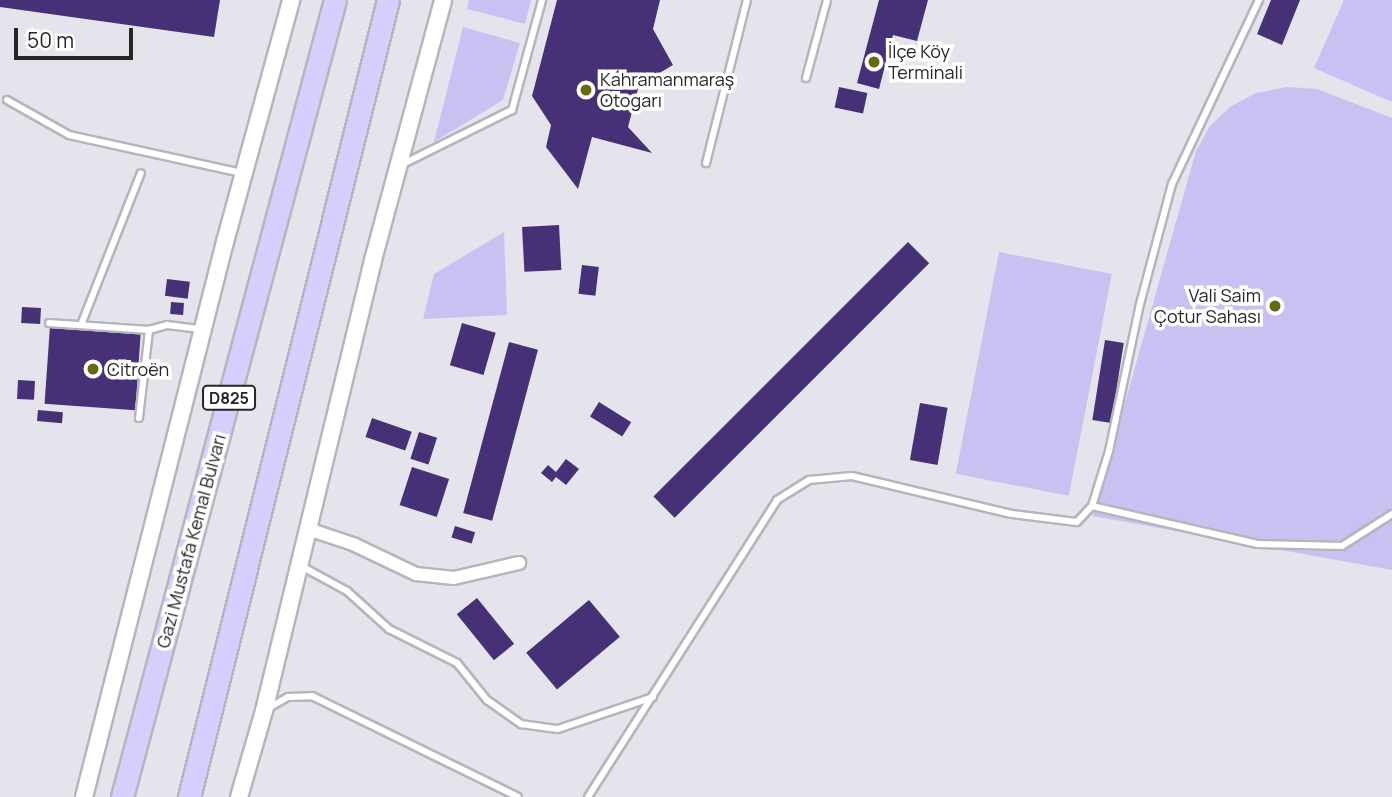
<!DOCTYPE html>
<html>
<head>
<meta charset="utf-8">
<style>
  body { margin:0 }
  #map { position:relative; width:1392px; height:797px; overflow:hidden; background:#e5e3eb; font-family:Manrope,sans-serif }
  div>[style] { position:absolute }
  .green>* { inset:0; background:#cac0f1; transform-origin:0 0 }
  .building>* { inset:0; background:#463176; transform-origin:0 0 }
  .roads { filter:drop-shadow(2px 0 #b6b5bc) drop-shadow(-2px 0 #b6b5bc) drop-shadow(0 2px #b6b5bc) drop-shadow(0 -2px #b6b5bc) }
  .service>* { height:6px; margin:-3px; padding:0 3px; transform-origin:3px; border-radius:3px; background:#fff }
  .minor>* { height:12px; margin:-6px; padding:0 6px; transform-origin:6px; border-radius:6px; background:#fff }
  .tertiary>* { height:16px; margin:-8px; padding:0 8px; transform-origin:8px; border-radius:8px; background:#fff }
  .trunk>* { height:21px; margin:-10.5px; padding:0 10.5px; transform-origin:10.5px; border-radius:10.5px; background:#d7cefe }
  .dots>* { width:19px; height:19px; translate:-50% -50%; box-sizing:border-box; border:4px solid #fff; border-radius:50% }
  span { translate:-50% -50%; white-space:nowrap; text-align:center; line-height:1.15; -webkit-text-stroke:7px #fff; paint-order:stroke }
  .shield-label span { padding:2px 5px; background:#fff; border:2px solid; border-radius:5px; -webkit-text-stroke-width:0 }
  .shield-label { font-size:16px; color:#262528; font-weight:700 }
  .poi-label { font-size:18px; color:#262528 }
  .left { translate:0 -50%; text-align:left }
  .right { translate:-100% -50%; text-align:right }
  .street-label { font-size:18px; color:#262528 }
  .scale { position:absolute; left:14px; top:28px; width:119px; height:32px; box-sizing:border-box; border:4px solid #262528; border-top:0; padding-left:9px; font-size:21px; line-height:24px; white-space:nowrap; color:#262528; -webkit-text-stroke:5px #fff; paint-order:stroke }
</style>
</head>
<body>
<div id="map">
  <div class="green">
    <div style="clip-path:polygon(469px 0,531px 0,525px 24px,467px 9px)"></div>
    <div style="clip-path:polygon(1344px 0,1392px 0,1392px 102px,1314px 68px)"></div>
    <div style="clip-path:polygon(463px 27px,520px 43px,503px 100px,434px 142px)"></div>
    <div style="clip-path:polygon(1287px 87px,1317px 89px,1392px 118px,1392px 570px,1093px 516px,1196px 151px,1210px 126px,1230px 107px,1256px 93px)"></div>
    <div style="clip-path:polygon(504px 232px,507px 315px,423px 319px,434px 274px)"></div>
    <div style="left:999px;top:252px;width:115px;height:226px;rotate:11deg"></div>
  </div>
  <div class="building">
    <div style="clip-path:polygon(0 0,220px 0,214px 37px,0 7px)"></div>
    <div style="clip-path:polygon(557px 0,660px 0,653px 29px,673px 65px,639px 85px,628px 127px,652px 153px,592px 137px,578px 189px,546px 147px,551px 125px,532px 96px)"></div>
    <div style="clip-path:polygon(879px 0,928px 0,917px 41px,893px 35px,879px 89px,857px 83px)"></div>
    <div style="clip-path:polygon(1271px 0,1300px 0,1282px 45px,1257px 34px)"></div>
    <div style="left:839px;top:87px;width:29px;height:21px;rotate:12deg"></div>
    <div style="left:559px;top:225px;width:45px;height:37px;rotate:87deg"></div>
    <div style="left:908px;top:242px;width:30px;height:360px;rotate:45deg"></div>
    <div style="left:582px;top:265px;width:17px;height:29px;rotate:7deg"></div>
    <div style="left:167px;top:279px;width:23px;height:17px;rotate:7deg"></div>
    <div style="left:171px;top:302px;width:13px;height:12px;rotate:4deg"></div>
    <div style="left:22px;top:307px;width:19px;height:16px;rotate:3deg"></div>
    <div style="left:462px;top:323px;width:35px;height:44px;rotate:16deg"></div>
    <div style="left:50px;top:326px;width:91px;height:78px;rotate:4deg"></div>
    <div style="left:1105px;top:340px;width:19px;height:81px;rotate:9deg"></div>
    <div style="left:509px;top:342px;width:30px;height:177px;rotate:15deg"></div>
    <div style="left:18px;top:380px;width:17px;height:19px;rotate:3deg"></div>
    <div style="left:599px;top:402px;width:38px;height:17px;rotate:32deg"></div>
    <div style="left:920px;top:403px;width:28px;height:58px;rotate:10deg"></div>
    <div style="left:38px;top:410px;width:25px;height:11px;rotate:5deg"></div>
    <div style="left:372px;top:418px;width:42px;height:20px;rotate:19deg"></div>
    <div style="left:419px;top:432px;width:19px;height:28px;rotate:18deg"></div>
    <div style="clip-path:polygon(566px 459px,579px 469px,566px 485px,556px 477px,552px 482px,541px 473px,548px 465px,556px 472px)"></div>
    <div style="left:412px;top:467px;width:39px;height:40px;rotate:18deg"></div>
    <div style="left:455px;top:526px;width:21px;height:12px;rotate:17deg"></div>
    <div style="left:477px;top:598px;width:59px;height:26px;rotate:51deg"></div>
    <div style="left:589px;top:600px;width:48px;height:82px;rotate:50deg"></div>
  </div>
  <div class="roads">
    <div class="service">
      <div style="left:806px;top:78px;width:81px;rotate:-74.9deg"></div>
      <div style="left:7px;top:100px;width:71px;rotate:29.4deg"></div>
      <div style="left:69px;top:135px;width:177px;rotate:12.4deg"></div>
      <div style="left:706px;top:163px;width:168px;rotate:-75.9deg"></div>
      <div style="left:401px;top:165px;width:124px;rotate:-26.4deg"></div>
      <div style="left:512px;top:110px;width:114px;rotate:-74.7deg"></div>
      <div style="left:49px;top:323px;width:100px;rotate:4deg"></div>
      <div style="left:149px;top:330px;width:19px;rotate:-16deg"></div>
      <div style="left:167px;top:325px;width:34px;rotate:7deg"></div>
      <div style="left:81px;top:325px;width:163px;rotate:-68.5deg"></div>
      <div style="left:139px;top:418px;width:89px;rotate:-83.5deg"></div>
      <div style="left:1092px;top:506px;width:58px;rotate:-72.8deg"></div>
      <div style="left:1109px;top:451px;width:150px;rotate:-78.1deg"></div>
      <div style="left:1140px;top:304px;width:124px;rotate:-75.1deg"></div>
      <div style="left:1172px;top:184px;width:204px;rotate:-64.7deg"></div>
      <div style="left:301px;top:566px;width:52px;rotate:28.5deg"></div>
      <div style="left:347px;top:591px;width:57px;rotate:42.1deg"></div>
      <div style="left:389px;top:629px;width:76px;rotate:26.6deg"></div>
      <div style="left:457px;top:663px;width:48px;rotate:51deg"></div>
      <div style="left:487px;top:700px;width:42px;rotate:35.2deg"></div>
      <div style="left:521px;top:724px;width:37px;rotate:8deg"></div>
      <div style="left:558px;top:729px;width:100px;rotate:-18.6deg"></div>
      <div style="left:267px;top:709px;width:24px;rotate:-30deg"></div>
      <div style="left:288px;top:697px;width:24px;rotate:-2deg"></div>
      <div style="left:312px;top:696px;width:229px;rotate:26.1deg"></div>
      <div style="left:588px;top:797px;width:352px;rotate:-57.5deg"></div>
      <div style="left:777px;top:500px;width:38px;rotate:-32deg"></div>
      <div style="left:809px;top:480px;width:43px;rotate:-5.3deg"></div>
      <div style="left:852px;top:476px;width:164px;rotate:13.4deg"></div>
      <div style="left:1012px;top:514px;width:65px;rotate:7deg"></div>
      <div style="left:1077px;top:522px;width:22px;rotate:-47deg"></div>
      <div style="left:1092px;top:506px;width:170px;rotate:12.9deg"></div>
      <div style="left:1258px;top:544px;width:84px;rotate:1.4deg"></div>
      <div style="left:1342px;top:546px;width:59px;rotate:-32.6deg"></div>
    </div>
    <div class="minor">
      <div style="left:308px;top:529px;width:47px;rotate:18.4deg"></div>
      <div style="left:353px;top:544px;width:70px;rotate:25.5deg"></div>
      <div style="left:416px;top:574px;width:38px;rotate:6deg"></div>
      <div style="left:454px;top:578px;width:67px;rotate:-13deg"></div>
    </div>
    <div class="tertiary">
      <div style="left:84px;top:797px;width:573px;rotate:-75.75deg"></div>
      <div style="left:225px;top:242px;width:251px;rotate:-74.7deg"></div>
      <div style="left:239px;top:797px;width:90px;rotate:-73.8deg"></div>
      <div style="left:264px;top:711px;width:464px;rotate:-76.4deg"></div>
      <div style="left:373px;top:260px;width:269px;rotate:-74.9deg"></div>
    </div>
    <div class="trunk">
      <div style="left:122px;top:797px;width:825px;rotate:-75.04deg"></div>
      <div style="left:189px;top:797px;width:821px;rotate:-75.98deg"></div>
    </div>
  </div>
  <div class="dots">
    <div style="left:874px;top:62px;background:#646b0f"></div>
    <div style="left:586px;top:90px;background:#646b0f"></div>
    <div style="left:1275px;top:306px;background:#646b0f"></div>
    <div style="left:93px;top:369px;background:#646b0f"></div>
  </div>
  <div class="shield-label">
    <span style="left:229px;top:398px">D825</span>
  </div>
  <div class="poi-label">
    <span class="left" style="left:888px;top:62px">İlçe Köy<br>Terminali</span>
    <span class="left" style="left:600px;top:90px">Kahramanmaraş<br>Otogarı</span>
    <span class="right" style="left:1261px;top:306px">Vali Saim<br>Çotur Sahası</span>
    <span class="left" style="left:107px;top:369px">Citroën</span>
  </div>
  <div class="street-label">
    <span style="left:191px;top:541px;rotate:-75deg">Gazi Mustafa Kemal Bulvarı</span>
  </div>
  <div class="scale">50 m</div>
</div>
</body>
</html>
